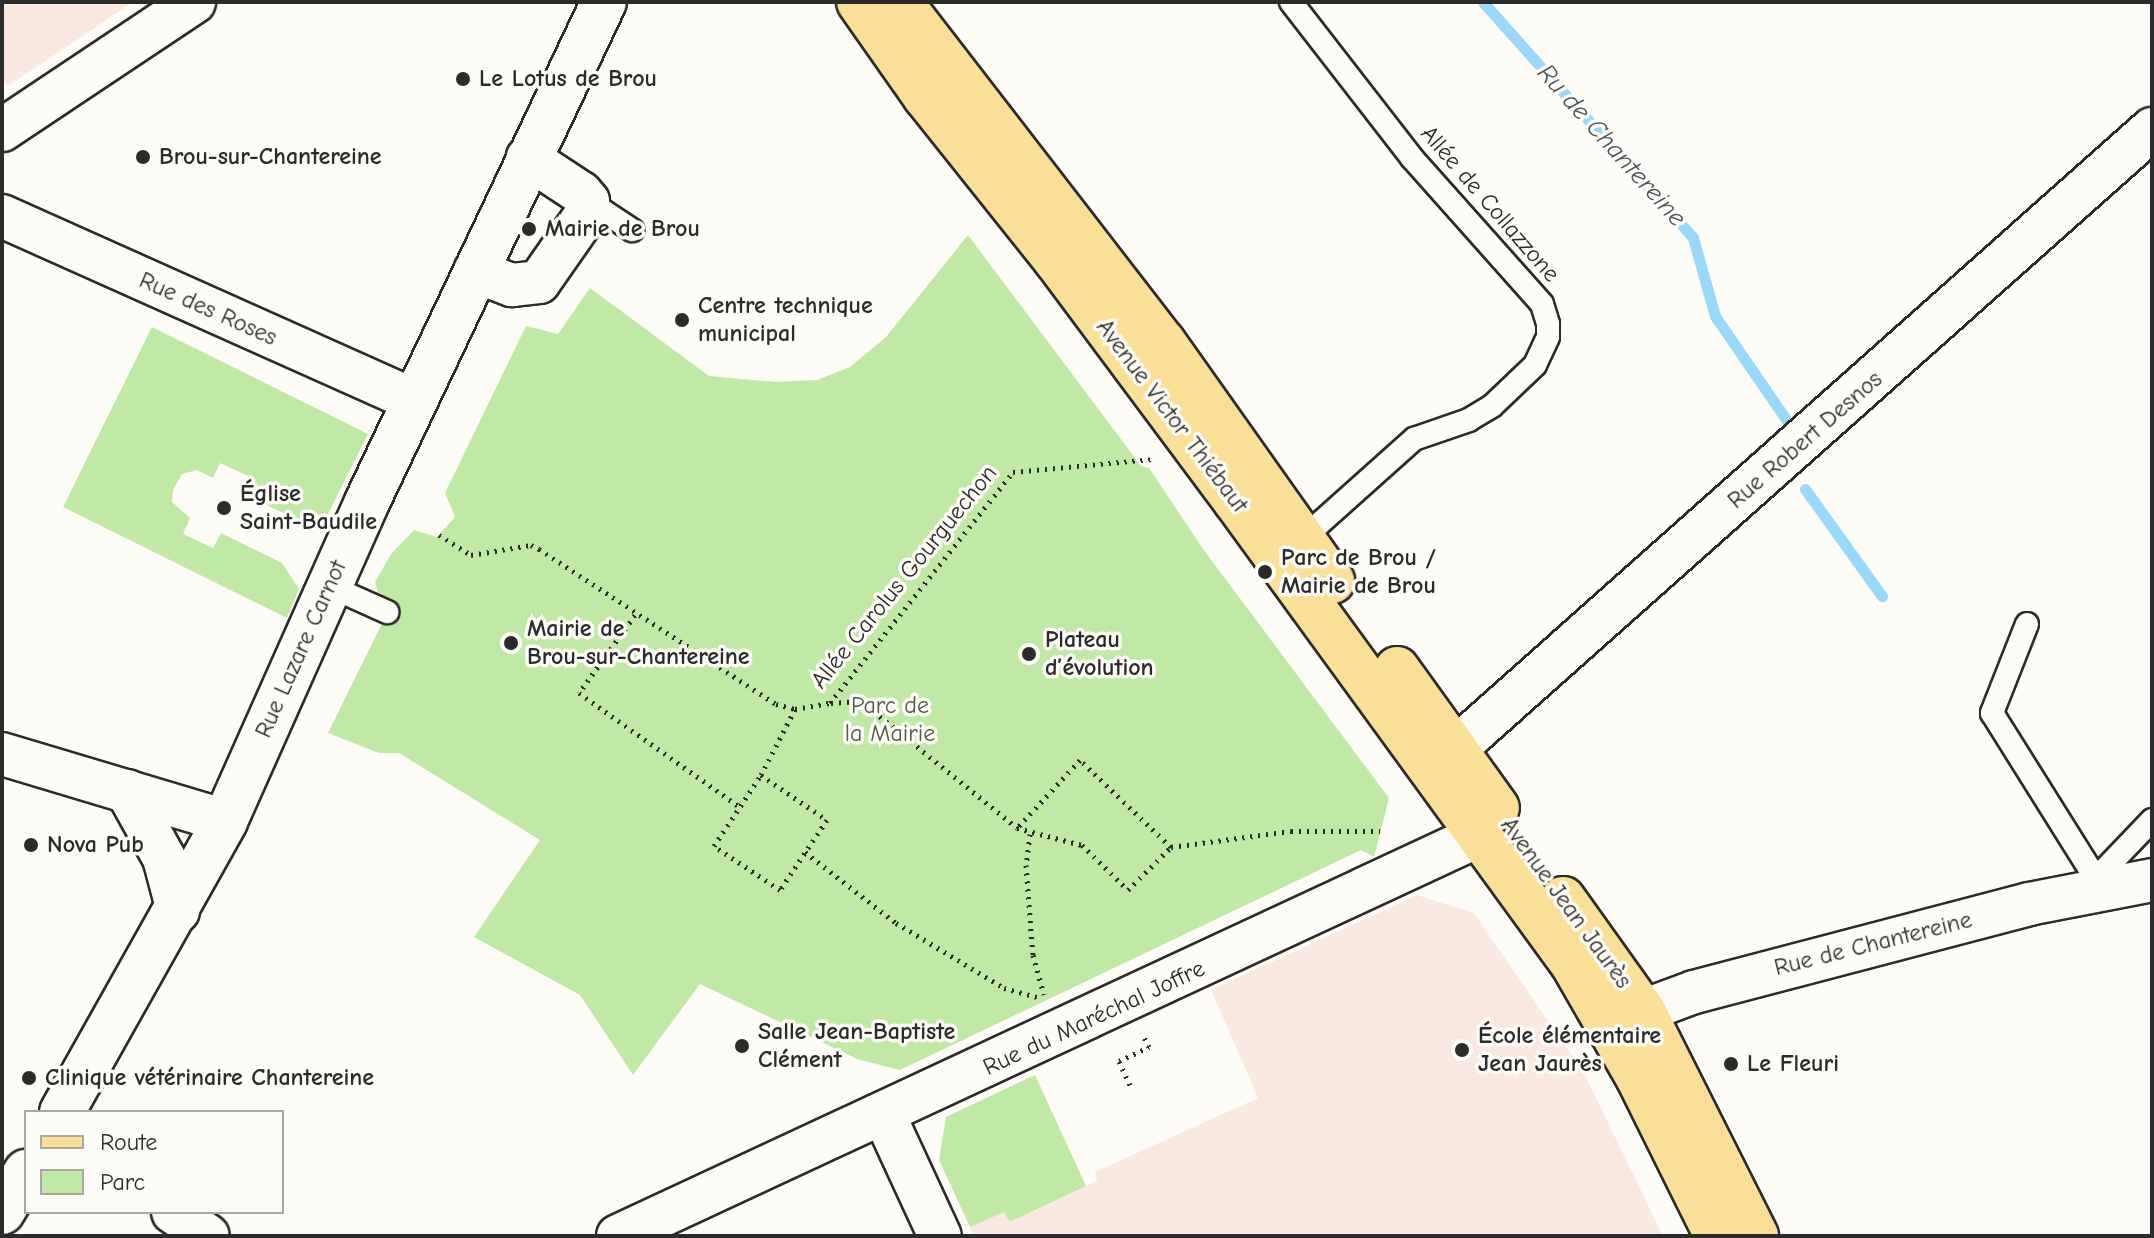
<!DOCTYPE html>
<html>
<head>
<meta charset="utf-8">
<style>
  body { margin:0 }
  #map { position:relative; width:2154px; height:1238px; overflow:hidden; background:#fdfcf7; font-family:"Comic Neue",sans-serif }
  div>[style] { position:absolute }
  .built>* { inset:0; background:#fbe9e1 }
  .green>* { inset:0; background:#c0e9a5 }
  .stream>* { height:11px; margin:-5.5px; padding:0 5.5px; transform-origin:5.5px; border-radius:5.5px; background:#9ad8fb }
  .path>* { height:5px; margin-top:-2.5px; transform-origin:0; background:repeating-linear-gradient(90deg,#2b2b2b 0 2px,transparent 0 8px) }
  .roads { filter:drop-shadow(2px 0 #2b2b2b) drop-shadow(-2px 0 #2b2b2b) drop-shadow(0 2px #2b2b2b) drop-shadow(0 -2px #2b2b2b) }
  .service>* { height:22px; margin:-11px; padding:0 11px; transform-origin:11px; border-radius:11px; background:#fdfcf7 }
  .minor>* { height:42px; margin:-21px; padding:0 21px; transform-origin:21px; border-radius:21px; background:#fdfcf7 }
  .tertiary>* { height:44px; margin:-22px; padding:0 22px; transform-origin:22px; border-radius:22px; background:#fdfcf7 }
  .primary>* { height:44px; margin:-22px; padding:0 22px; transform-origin:22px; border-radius:22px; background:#fadf96 }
  .dots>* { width:22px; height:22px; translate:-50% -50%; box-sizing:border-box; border:4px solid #fdfcf7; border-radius:50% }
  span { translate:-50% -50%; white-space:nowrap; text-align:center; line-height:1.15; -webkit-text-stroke:7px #fdfcf7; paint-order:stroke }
  .poi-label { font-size:24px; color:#2b2b2b; font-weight:700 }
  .left { translate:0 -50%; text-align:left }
  .street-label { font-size:24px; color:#2b2b2b }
  .park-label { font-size:24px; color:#505a4a }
  .water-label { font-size:26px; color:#47565f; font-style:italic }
  .frame { position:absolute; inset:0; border:4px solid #2b2b2b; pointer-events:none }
  .legend { position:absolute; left:24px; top:1110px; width:260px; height:104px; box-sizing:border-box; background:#fdfcf7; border:2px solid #a9a8a5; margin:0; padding:10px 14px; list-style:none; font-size:24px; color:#2b2b2b }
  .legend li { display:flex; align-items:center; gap:16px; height:40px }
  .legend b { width:40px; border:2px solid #a9a8a5 }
</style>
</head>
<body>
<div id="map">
  <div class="built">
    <div style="clip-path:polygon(2px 2px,133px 2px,8px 86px,2px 78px)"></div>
    <div style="clip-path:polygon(1417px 895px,1474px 913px,1584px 1073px,1663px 1236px,974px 1236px,970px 1227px,1005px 1211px,1011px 1222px,1097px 1181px,1095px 1172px,1258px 1098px,1211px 990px)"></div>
  </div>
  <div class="green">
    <div style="clip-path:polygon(968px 235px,1141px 466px,1149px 468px,1203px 549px,1389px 798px,1374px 857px,1361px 850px,900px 1070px,857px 1059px,700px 984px,633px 1075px,580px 995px,474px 937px,540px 840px,399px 753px,379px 753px,328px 733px,392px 603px,378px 593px,375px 582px,391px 554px,414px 530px,437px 537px,455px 517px,445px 493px,526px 326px,558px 334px,590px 288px,709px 376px,776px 382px,817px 380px,850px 367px,886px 337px)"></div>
    <div style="clip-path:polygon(152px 327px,368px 434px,325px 520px,303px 522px,240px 493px,248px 476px,220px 463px,213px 478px,197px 470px,182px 474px,173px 490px,172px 502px,190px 518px,183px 534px,213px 548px,221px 533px,282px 563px,299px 589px,287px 618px,63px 507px)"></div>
    <div style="clip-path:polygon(1035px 1075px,1086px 1186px,1010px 1222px,1004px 1212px,970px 1227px,939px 1160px,946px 1117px)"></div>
  </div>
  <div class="stream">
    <div style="left:1483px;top:2px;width:316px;rotate:48.3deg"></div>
    <div style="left:1693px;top:238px;width:81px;rotate:74.2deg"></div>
    <div style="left:1715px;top:316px;width:132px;rotate:55.5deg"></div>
    <div style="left:1805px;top:489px;width:132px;rotate:54.3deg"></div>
  </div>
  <div class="path">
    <div style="left:439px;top:535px;width:38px;rotate:32deg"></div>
    <div style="left:471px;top:555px;width:61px;rotate:-9.5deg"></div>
    <div style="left:531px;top:545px;width:9px;rotate:27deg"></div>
    <div style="left:539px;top:549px;width:283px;rotate:33.2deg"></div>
    <div style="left:776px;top:704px;width:20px;rotate:15deg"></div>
    <div style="left:795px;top:709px;width:36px;rotate:-10deg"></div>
    <div style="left:830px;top:703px;width:295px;rotate:-51.6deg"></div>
    <div style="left:1013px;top:472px;width:142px;rotate:-5.3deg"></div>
    <div style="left:635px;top:615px;width:96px;rotate:125.7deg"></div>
    <div style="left:579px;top:693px;width:197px;rotate:35.3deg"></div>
    <div style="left:831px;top:703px;width:30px;rotate:-4deg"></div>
    <div style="left:861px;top:701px;width:201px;rotate:39.1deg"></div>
    <div style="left:1017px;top:828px;width:67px;rotate:14.7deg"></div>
    <div style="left:1082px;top:845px;width:64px;rotate:44.4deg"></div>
    <div style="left:1128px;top:890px;width:61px;rotate:-45deg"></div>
    <div style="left:1171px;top:847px;width:126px;rotate:-136.3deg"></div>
    <div style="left:1080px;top:760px;width:93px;rotate:132.8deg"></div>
    <div style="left:761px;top:775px;width:80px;rotate:34.3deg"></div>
    <div style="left:827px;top:820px;width:84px;rotate:123.9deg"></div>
    <div style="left:780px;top:890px;width:79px;rotate:-146.3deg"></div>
    <div style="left:714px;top:846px;width:85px;rotate:-56.5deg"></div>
    <div style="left:761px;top:775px;width:74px;rotate:-62.7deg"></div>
    <div style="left:1030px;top:834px;width:31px;rotate:97deg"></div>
    <div style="left:1026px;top:865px;width:90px;rotate:85.6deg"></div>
    <div style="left:1033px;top:955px;width:41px;rotate:74.6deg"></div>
    <div style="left:1171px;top:847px;width:121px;rotate:-7.6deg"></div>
    <div style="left:1291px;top:831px;width:89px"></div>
    <div style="left:805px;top:852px;width:115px;rotate:38deg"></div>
    <div style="left:896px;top:923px;width:126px;rotate:31deg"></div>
    <div style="left:1004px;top:988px;width:34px;rotate:15deg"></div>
    <div style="left:1130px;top:1085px;width:26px;rotate:-115deg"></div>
    <div style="left:1119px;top:1061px;width:33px;rotate:-25deg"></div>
    <div style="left:1149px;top:1047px;width:16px;rotate:-117deg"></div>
  </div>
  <div class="roads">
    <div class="service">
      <div style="left:1291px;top:2px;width:197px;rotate:52.2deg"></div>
      <div style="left:1412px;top:158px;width:195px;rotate:48.3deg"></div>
      <div style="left:1542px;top:304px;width:21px;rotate:73deg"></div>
      <div style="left:1548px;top:324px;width:13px;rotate:90deg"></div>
      <div style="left:1548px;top:337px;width:31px;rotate:115deg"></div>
      <div style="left:1535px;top:365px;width:59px;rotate:136.4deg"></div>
      <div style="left:1492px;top:406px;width:27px;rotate:149deg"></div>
      <div style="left:1469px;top:420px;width:58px;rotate:160.9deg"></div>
      <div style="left:1414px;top:439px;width:152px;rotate:138.2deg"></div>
      <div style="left:588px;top:201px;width:53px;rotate:33.4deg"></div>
      <div style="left:329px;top:586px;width:64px;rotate:24.1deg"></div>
      <div style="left:2027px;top:624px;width:96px;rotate:111.5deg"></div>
      <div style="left:1992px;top:713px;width:196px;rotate:57.9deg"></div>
      <div style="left:2087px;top:888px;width:94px;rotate:-46.3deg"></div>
    </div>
    <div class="minor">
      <div style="left:2px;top:130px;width:231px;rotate:-33.7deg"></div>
      <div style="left:2px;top:216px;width:453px;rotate:24.1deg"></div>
      <div style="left:475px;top:271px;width:40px;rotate:21deg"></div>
      <div style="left:512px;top:285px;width:27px;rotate:-6deg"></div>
      <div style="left:539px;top:282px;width:80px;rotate:-55.1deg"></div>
      <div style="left:585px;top:216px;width:15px;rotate:-79deg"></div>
      <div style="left:588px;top:201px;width:11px;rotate:-131deg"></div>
      <div style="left:581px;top:193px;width:64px;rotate:-146.6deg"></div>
      <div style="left:1423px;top:735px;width:9px;rotate:54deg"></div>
      <div style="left:1428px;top:742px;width:26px;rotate:11deg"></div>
      <div style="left:1454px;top:747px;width:24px;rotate:-36deg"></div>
      <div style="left:1473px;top:733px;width:909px;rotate:-41.65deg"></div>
      <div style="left:2px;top:754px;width:233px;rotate:16.7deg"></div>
      <div style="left:127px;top:791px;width:77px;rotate:61.1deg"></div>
      <div style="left:164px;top:858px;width:55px;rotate:75.2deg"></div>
      <div style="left:1628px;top:1043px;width:35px;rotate:-65deg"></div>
      <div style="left:1643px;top:1011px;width:54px;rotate:-20.4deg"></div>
      <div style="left:1694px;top:992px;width:346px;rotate:-14.7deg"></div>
      <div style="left:2029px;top:904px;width:125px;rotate:-11deg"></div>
      <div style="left:884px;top:1115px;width:133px;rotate:65.2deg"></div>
      <div style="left:173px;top:1212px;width:42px;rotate:34.4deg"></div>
      <div style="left:618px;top:1236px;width:951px;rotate:-24.95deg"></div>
    </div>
    <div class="tertiary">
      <div style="left:62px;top:1112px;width:334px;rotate:-60.7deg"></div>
      <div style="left:225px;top:821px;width:349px;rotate:-66deg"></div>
      <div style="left:367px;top:502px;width:553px;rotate:-64.64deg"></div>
      <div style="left:2px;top:1212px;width:47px;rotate:-59deg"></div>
    </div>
    <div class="primary">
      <div style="left:859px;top:2px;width:115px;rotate:54.9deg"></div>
      <div style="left:925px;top:96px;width:210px;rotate:51.4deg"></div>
      <div style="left:1056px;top:260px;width:299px;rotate:53.3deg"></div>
      <div style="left:1235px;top:500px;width:574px;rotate:53.93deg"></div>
      <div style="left:1573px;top:964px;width:130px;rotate:60.1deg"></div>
      <div style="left:1638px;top:1077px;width:178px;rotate:63.6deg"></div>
      <div style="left:900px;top:2px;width:430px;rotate:52.3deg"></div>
      <div style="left:1163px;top:342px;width:293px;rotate:54.7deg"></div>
      <div style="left:1397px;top:669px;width:171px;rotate:54.3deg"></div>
      <div style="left:1563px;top:899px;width:138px;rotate:54.5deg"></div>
      <div style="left:1643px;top:1011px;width:252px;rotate:63.3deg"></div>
    </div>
  </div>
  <div class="dots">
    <div style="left:463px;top:79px;background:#2b2b2b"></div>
    <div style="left:143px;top:157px;background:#2b2b2b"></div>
    <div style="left:529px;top:229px;background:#2b2b2b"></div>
    <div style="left:682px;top:320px;background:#2b2b2b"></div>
    <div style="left:224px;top:508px;background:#2b2b2b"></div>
    <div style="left:1265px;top:572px;background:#2b2b2b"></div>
    <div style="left:511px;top:643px;background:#2b2b2b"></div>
    <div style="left:1029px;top:654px;background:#2b2b2b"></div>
    <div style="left:31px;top:845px;background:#2b2b2b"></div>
    <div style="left:742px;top:1046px;background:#2b2b2b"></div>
    <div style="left:1462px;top:1050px;background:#2b2b2b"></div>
    <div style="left:1731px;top:1064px;background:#2b2b2b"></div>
    <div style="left:29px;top:1078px;background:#2b2b2b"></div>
  </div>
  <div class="poi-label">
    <span class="left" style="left:479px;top:79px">Le Lotus de Brou</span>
    <span class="left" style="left:159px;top:157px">Brou-sur-Chantereine</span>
    <span class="left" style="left:545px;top:229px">Mairie de Brou</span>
    <span class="left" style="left:698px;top:320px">Centre technique<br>municipal</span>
    <span class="left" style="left:240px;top:508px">Église<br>Saint-Baudile</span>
    <span class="left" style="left:1281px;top:572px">Parc de Brou /<br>Mairie de Brou</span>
    <span class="left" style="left:527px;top:643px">Mairie de<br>Brou-sur-Chantereine</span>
    <span class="left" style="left:1045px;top:654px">Plateau<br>d’évolution</span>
    <span class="left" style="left:47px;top:845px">Nova Pub</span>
    <span class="left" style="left:758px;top:1046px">Salle Jean-Baptiste<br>Clément</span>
    <span class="left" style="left:1478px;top:1050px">École élémentaire<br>Jean Jaurès</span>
    <span class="left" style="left:1747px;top:1064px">Le Fleuri</span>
    <span class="left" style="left:45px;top:1078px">Clinique vétérinaire Chantereine</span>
  </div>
  <div class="street-label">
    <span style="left:1490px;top:204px;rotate:49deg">Allée de Collazzone</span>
    <span style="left:208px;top:309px;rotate:24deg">Rue des Roses</span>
    <span style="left:1172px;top:416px;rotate:53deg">Avenue Victor Thiébaut</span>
    <span style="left:1805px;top:440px;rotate:-41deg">Rue Robert Desnos</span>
    <span style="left:904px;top:577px;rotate:-51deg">Allée Carolus Gourguechon</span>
    <span style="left:301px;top:649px;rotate:-66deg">Rue Lazare Carnot</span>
    <span style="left:1566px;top:903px;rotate:54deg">Avenue Jean Jaurès</span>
    <span style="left:1873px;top:944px;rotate:-14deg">Rue de Chantereine</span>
    <span style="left:1094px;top:1018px;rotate:-25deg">Rue du Maréchal Joffre</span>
  </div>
  <div class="park-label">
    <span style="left:890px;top:720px">Parc de<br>la Mairie</span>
  </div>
  <div class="water-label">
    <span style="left:1611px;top:146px;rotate:48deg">Ru de Chantereine</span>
  </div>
  <div class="frame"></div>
  <ul class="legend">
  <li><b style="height:10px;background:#fadf96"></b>Route</li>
  <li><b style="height:22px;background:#c0e9a5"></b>Parc</li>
  </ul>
</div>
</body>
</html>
